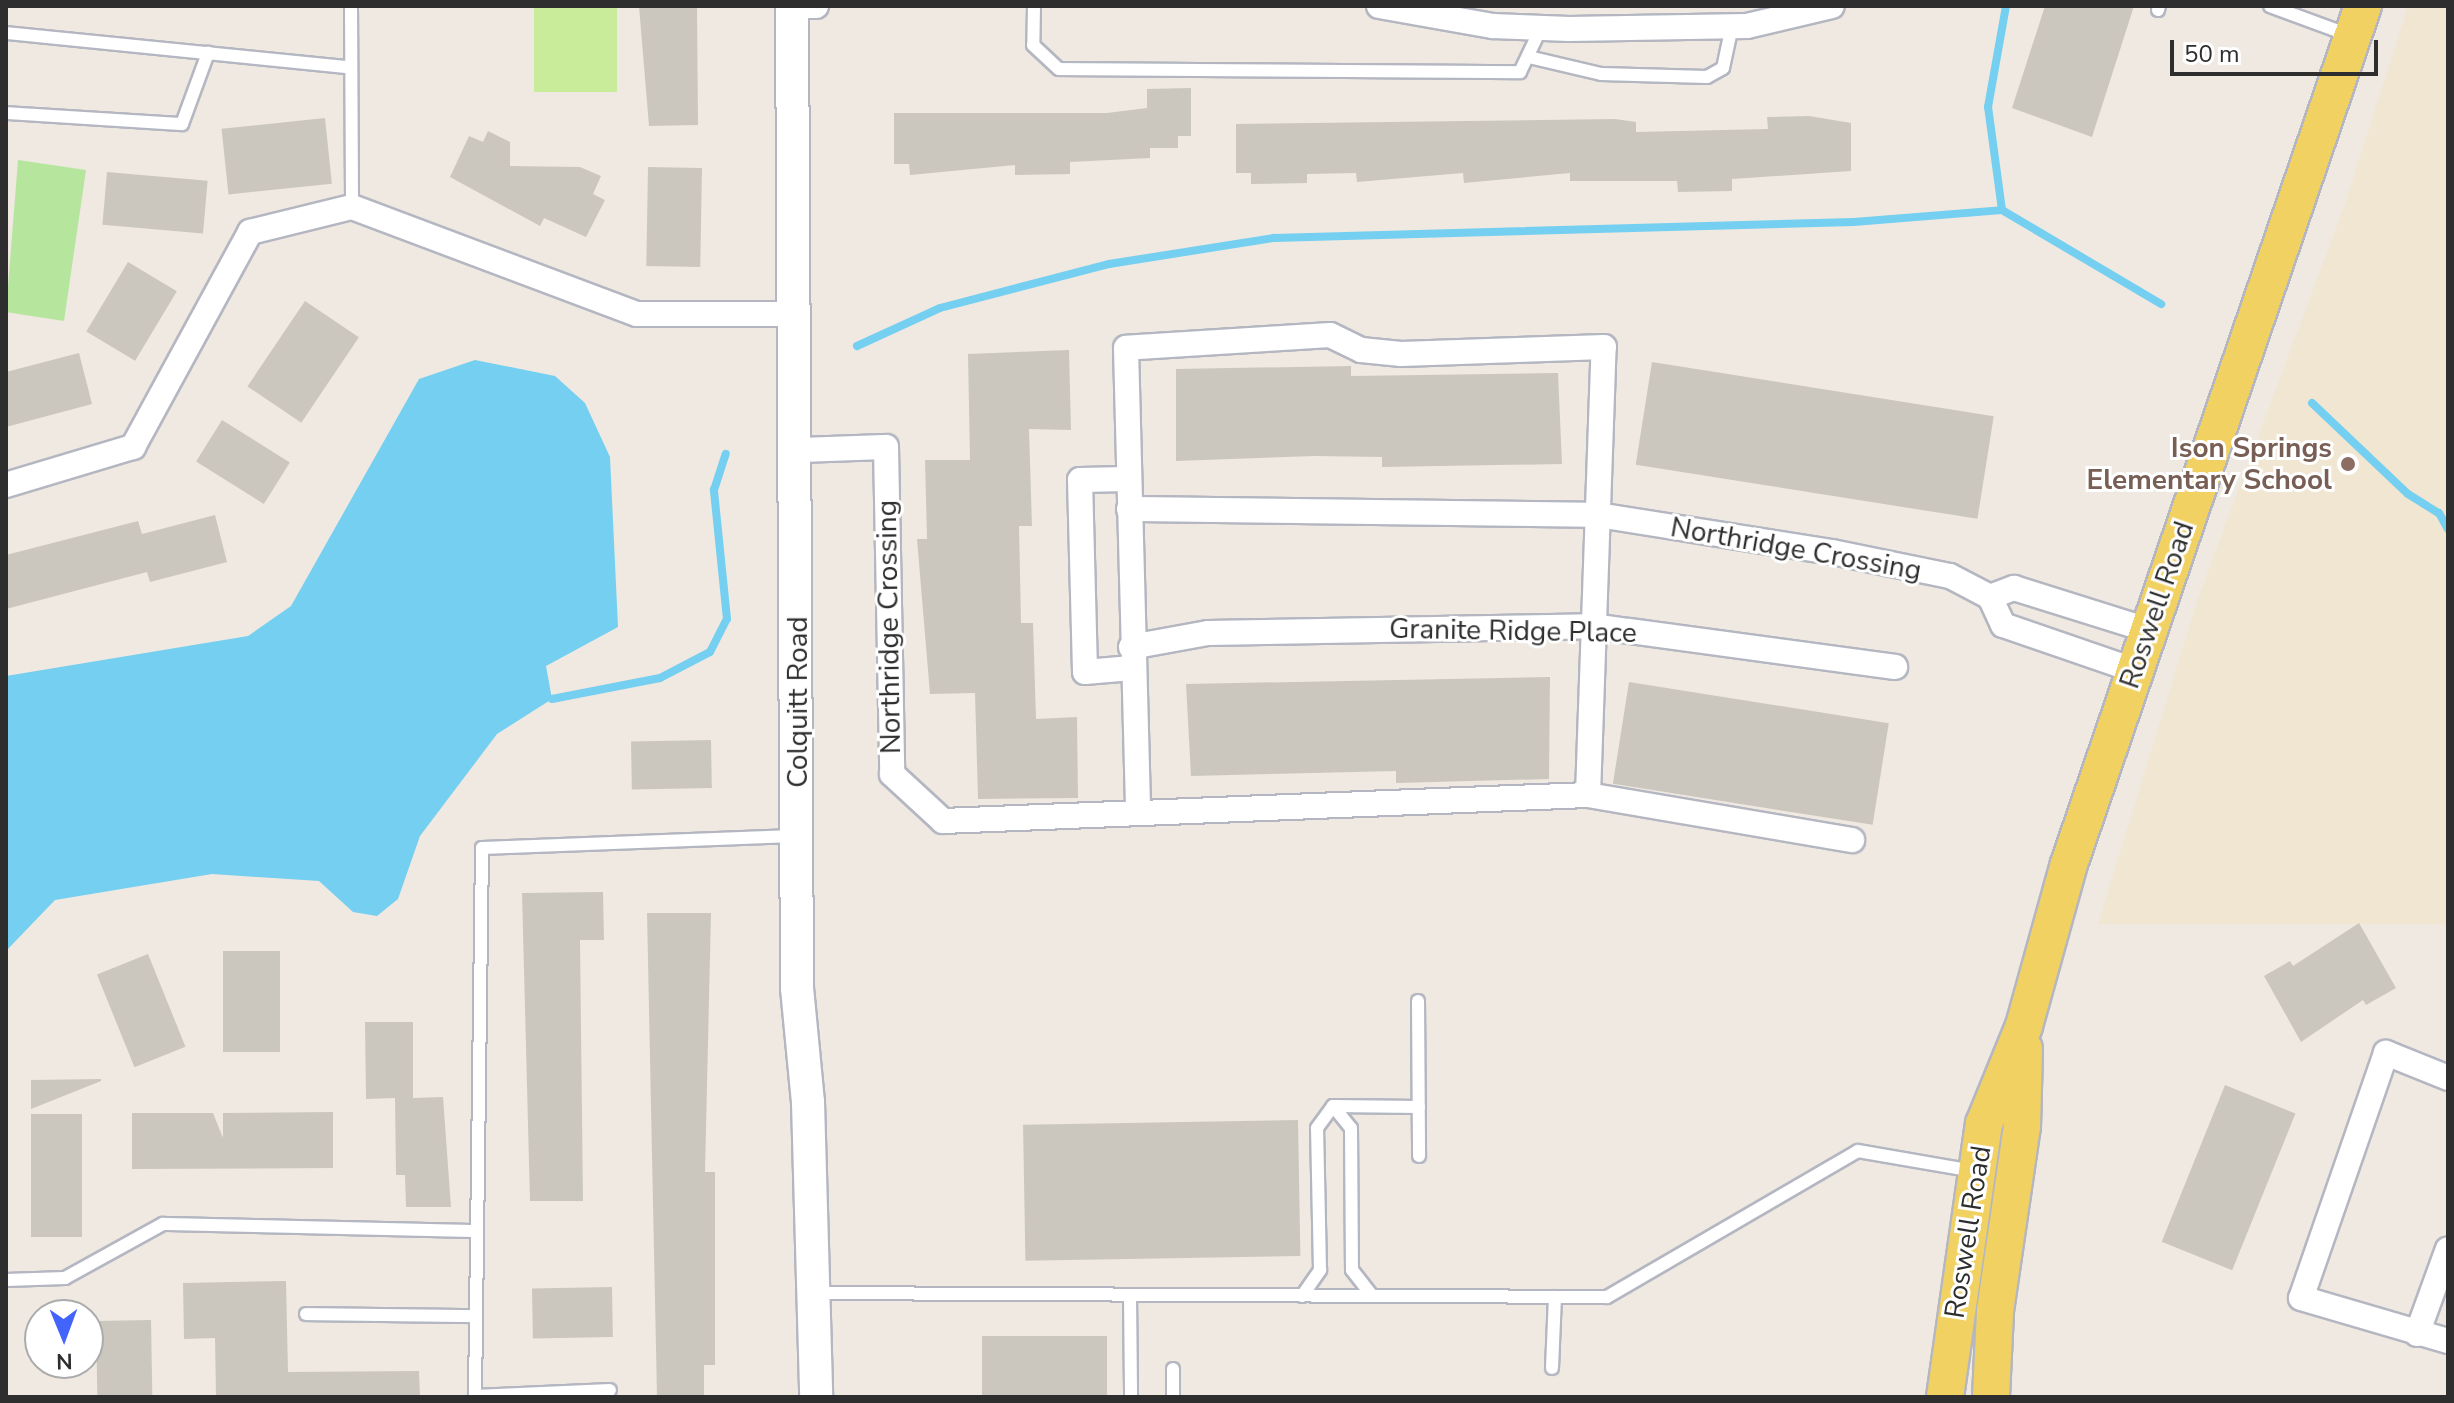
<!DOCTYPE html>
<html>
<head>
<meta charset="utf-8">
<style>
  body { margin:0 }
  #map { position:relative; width:2454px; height:1403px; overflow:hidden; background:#efe9e1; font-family:"Nunito Sans",sans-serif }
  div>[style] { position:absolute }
  .education>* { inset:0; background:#f0e6d1 }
  .green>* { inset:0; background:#b6e59e }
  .pitch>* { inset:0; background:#c9ec9a; transform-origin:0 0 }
  .water>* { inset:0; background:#75cff0 }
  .stream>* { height:8px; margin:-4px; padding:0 4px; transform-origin:4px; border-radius:4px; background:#75cff0 }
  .building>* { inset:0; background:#cbc7bf; transform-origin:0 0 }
  .roads { filter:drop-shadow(2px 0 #b4b7c1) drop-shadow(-2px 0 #b4b7c1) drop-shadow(0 2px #b4b7c1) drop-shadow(0 -2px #b4b7c1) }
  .lane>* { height:12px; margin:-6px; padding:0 6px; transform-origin:6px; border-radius:6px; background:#fff }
  .street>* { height:24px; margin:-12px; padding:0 12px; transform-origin:12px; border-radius:12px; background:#fff }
  .secondary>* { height:32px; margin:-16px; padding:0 16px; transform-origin:16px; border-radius:16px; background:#fff }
  .primary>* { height:36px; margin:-18px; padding:0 18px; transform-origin:18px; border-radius:18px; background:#f2d163 }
  .dots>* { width:22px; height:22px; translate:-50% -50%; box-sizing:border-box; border:4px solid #fff; border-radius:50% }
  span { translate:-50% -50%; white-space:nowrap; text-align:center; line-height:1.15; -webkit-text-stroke:6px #fff; paint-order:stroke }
  .education-label { font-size:28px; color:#785e54; font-weight:700 }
  .right { translate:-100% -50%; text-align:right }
  .street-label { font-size:28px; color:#2e2e2e }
  .frame { position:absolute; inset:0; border:8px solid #2e2e2e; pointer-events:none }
  .north { position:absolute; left:24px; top:1299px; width:80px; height:80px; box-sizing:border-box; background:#fff; border:2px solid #ababab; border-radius:50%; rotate:179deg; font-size:22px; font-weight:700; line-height:32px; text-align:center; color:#2e2e2e }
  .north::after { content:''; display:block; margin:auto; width:28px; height:36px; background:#4264fb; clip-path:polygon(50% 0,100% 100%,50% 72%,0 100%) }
  .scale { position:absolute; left:2170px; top:40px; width:208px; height:36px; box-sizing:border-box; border:4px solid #2e2e2e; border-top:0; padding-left:10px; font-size:24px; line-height:28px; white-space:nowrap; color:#2e2e2e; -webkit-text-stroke:6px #fff; paint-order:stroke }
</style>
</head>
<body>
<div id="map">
  <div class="education">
    <div style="clip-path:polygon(2408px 6px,2448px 6px,2448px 924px,2098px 924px,2198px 598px,2345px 204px)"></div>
  </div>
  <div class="green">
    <div style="clip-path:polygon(18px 160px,86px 170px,64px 321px,6px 312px)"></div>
  </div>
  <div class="pitch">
    <div style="left:534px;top:6px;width:83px;height:86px"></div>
  </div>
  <div class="water">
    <div style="clip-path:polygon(475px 360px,555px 376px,585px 403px,610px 457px,618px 627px,546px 666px,552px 699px,497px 734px,420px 836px,398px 899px,377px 916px,353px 912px,319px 881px,212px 874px,55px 900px,6px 951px,6px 676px,248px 636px,291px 606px,419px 379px)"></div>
  </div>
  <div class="stream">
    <div style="left:2002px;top:210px;width:104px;rotate:-97.7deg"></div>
    <div style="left:1988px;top:107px;width:103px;rotate:-79.9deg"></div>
    <div style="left:857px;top:346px;width:91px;rotate:-24.6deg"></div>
    <div style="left:940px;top:308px;width:175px;rotate:-14.6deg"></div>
    <div style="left:1109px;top:264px;width:167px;rotate:-9deg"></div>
    <div style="left:1274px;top:238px;width:580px;rotate:-1.58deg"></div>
    <div style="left:1854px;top:222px;width:148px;rotate:-4.6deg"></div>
    <div style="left:2002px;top:210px;width:185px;rotate:30.6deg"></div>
    <div style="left:2312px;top:403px;width:132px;rotate:43.5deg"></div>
    <div style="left:2408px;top:494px;width:36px;rotate:32deg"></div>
    <div style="left:2439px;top:513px;width:18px;rotate:61deg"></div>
    <div style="left:552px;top:699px;width:110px;rotate:-11deg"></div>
    <div style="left:660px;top:678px;width:56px;rotate:-27.5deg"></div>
    <div style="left:710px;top:652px;width:37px;rotate:-63deg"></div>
    <div style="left:727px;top:619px;width:130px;rotate:-95.8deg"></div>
    <div style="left:714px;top:490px;width:38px;rotate:-72deg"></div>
  </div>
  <div class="building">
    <div style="clip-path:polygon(639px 6px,697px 6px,698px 125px,649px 126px)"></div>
    <div style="clip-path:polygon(2045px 6px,2134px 6px,2092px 137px,2012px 108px)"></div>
    <div style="clip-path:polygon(1191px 88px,1191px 136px,1178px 136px,1178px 148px,1150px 148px,1150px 158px,1070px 162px,1070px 174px,1015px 175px,1015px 165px,910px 175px,909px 164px,894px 164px,894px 113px,1107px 113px,1147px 108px,1147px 89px)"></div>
    <div style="clip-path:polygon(1809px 116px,1851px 123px,1851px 171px,1732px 179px,1732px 191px,1678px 192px,1677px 181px,1570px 181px,1570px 173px,1464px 183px,1463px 173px,1357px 182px,1356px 173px,1307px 174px,1307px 183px,1251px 184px,1251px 173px,1236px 173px,1236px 124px,1615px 119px,1636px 122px,1636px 132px,1768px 129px,1767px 117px)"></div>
    <div style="left:325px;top:118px;width:66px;height:104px;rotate:84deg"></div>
    <div style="clip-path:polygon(488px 131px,510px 142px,510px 166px,580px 167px,601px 176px,593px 194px,605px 200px,586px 237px,544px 218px,540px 226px,450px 177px,469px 136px,483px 142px)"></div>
    <div style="left:648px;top:167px;width:54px;height:99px;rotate:1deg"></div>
    <div style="left:107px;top:172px;width:101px;height:53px;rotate:5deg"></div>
    <div style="left:128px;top:262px;width:57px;height:81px;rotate:31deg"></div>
    <div style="left:305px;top:301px;width:65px;height:103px;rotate:34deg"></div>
    <div style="clip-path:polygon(1069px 350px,1071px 430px,1029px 429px,1032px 526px,1019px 526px,1021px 623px,1033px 623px,1036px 719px,1077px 717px,1078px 798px,978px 799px,975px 693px,930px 694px,917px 539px,927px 539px,925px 460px,970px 460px,968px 354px)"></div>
    <div style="clip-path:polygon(79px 353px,92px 404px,6px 427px,6px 372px)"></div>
    <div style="left:1652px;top:362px;width:346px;height:104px;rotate:9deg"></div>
    <div style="clip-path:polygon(1351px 366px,1351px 376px,1558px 373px,1562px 464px,1382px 467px,1382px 457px,1315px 456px,1176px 461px,1176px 369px)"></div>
    <div style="left:222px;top:420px;width:80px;height:49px;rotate:32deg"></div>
    <div style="clip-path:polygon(215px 515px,227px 562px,150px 582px,147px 572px,6px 609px,6px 555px,138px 521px,142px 534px)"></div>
    <div style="clip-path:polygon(1550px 677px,1549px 779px,1396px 783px,1396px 771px,1191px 776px,1186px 684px)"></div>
    <div style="left:1629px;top:682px;width:263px;height:103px;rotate:9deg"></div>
    <div style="left:711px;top:740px;width:48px;height:80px;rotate:89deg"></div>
    <div style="clip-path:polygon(603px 892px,604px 940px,580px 940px,583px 1201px,530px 1201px,522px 893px)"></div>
    <div style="clip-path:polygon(647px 913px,711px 913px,705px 1172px,715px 1172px,715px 1365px,704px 1365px,704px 1397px,657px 1397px)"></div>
    <div style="clip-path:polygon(2359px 923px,2396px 988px,2366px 1005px,2363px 1000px,2301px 1042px,2264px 976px,2290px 961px,2293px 966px)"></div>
    <div style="left:223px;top:951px;width:57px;height:101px"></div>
    <div style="left:148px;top:954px;width:100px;height:55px;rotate:68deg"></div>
    <div style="clip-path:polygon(365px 1022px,413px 1022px,413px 1098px,443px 1097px,451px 1207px,406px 1207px,405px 1175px,396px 1175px,395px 1098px,366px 1099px)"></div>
    <div style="clip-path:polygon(101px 1079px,101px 1081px,31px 1109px,31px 1080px)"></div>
    <div style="left:2225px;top:1085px;width:76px;height:169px;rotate:22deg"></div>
    <div style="clip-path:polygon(333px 1112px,333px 1168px,132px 1169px,132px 1113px,213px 1113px,223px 1138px,223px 1113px)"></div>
    <div style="left:31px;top:1114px;width:51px;height:123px"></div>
    <div style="left:1298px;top:1120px;width:136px;height:275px;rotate:89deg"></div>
    <div style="clip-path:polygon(286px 1281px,288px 1372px,419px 1371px,420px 1397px,216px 1397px,215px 1338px,184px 1339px,183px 1283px)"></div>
    <div style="left:612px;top:1287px;width:50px;height:80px;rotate:89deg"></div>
    <div style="left:151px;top:1320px;width:77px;height:55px;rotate:89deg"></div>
    <div style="left:982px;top:1336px;width:125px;height:61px"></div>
  </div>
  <div class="roads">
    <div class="lane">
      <div style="left:351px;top:6px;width:201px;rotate:89.7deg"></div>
      <div style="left:1034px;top:6px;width:39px;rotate:91deg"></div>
      <div style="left:1033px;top:45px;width:35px;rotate:43deg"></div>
      <div style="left:1059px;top:69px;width:461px;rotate:0.4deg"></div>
      <div style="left:1520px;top:72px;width:49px;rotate:-64.5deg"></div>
      <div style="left:2270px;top:6px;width:84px;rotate:20.2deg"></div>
      <div style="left:2158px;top:10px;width:4px;rotate:-76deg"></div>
      <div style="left:6px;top:33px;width:343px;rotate:5.7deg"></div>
      <div style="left:1533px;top:58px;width:70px;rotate:13.2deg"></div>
      <div style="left:1601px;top:74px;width:106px;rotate:1.6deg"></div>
      <div style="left:1707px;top:77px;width:18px;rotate:-29deg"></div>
      <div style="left:1723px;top:68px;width:43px;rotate:-77.9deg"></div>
      <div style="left:6px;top:113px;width:176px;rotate:3.6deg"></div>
      <div style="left:182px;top:124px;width:76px;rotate:-69.9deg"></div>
      <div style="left:1418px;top:1001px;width:155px;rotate:89.6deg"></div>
      <div style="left:1333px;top:1106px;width:28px;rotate:51deg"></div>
      <div style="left:1351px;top:1128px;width:142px;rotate:89.6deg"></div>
      <div style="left:1352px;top:1270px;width:33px;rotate:52deg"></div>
      <div style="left:1333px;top:1106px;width:86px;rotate:0.7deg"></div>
      <div style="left:6px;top:1280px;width:59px;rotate:-1.9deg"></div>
      <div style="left:65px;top:1278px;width:112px;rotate:-28.9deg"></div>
      <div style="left:163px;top:1224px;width:314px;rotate:1.3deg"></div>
      <div style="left:815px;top:1293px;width:792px;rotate:0.29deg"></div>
      <div style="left:1607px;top:1297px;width:290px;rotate:-30.2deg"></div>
      <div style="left:1858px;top:1151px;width:118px;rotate:9.8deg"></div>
      <div style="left:1130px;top:1295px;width:102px;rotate:89.4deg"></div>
      <div style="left:1302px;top:1296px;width:32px;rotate:-55deg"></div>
      <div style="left:1320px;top:1270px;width:142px;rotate:-91.2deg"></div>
      <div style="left:1317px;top:1128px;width:27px;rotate:-54deg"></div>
      <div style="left:306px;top:1314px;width:170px;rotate:0.7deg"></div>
      <div style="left:1552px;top:1368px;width:71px;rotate:-87.6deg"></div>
      <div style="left:1173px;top:1369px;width:28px;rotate:90deg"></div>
      <div style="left:475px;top:1396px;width:135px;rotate:-2.5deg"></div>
      <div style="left:475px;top:1397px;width:549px;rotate:-89.27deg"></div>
      <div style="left:482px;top:848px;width:312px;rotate:-2.2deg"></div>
    </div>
    <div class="street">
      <div style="left:792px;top:6px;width:24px"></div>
      <div style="left:1379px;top:6px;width:116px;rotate:10deg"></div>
      <div style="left:1493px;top:26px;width:76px;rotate:2.3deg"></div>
      <div style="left:1569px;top:29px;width:178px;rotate:-1deg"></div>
      <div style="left:1747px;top:26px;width:87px;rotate:-13.2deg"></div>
      <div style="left:799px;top:450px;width:87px;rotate:-2deg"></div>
      <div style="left:886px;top:447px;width:327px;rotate:88.9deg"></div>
      <div style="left:892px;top:774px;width:69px;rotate:42.7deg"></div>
      <div style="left:943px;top:821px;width:646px;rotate:-2.31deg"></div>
      <div style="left:1588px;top:795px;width:448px;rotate:-88deg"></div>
      <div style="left:1604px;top:347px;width:203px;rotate:178deg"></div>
      <div style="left:1401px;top:354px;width:40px;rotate:-174.3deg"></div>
      <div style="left:1361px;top:350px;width:34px;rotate:-154deg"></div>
      <div style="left:1330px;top:335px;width:204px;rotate:176.4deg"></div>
      <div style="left:1126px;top:348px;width:464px;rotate:88.5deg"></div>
      <div style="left:1128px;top:479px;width:48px;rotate:178.8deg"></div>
      <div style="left:1080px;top:480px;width:192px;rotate:88.5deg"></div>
      <div style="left:1085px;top:672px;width:47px;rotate:-4.9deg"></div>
      <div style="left:6px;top:485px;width:133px;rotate:-16.7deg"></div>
      <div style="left:133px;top:447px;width:245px;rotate:-61.4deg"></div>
      <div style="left:250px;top:232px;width:105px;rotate:-13.8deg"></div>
      <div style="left:352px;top:207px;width:304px;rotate:20.6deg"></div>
      <div style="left:637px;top:314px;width:160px"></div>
      <div style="left:1129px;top:509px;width:469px;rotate:0.7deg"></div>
      <div style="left:1598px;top:515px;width:237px;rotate:9deg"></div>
      <div style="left:1832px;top:552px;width:120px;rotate:11.5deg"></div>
      <div style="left:1950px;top:576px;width:45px;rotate:27.7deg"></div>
      <div style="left:1990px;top:597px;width:31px;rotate:65deg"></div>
      <div style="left:2003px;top:625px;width:139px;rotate:19deg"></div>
      <div style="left:1990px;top:597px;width:26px;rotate:-21deg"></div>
      <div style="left:2014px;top:588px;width:140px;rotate:17.4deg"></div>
      <div style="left:1131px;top:647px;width:78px;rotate:-10.3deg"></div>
      <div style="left:1208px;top:633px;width:384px;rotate:-1deg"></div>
      <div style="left:1592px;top:626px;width:306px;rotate:7.7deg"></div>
      <div style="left:1588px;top:795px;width:268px;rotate:9.7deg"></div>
      <div style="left:2448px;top:1078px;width:67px;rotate:-158deg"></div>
      <div style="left:2386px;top:1053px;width:259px;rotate:109.1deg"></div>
      <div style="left:2301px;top:1298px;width:153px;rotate:16.3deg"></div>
      <div style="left:2417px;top:1334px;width:90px;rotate:-70deg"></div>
    </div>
    <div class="secondary">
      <div style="left:792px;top:6px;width:982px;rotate:89.71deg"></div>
      <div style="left:797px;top:988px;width:115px;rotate:84.5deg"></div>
      <div style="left:808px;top:1102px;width:295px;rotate:88.4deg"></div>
    </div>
    <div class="primary">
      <div style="left:1945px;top:1397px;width:276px;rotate:-81.9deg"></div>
      <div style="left:1984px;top:1124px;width:106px;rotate:-67.8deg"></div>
      <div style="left:2024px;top:1026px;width:168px;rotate:-74.5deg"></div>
      <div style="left:2069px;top:864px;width:907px;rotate:-71.09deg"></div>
      <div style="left:1991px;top:1397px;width:86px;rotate:-87.3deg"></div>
      <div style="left:1995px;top:1311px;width:186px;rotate:-81.7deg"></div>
      <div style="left:2022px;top:1127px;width:78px;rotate:-88.5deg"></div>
    </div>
  </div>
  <div class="dots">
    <div style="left:2348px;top:464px;background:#8d6e63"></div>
  </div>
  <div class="education-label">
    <span class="right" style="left:2332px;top:464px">Ison Springs<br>Elementary School</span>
  </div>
  <div class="street-label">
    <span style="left:1796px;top:549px;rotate:10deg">Northridge Crossing</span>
    <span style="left:2157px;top:605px;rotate:-71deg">Roswell Road</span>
    <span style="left:889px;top:627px;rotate:-91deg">Northridge Crossing</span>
    <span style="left:1513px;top:631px;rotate:1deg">Granite Ridge Place</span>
    <span style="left:798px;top:702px;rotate:-90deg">Colquitt Road</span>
    <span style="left:1968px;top:1232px;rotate:-81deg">Roswell Road</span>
  </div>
  <div class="frame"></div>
  <div class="north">N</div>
  <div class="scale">50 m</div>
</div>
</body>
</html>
